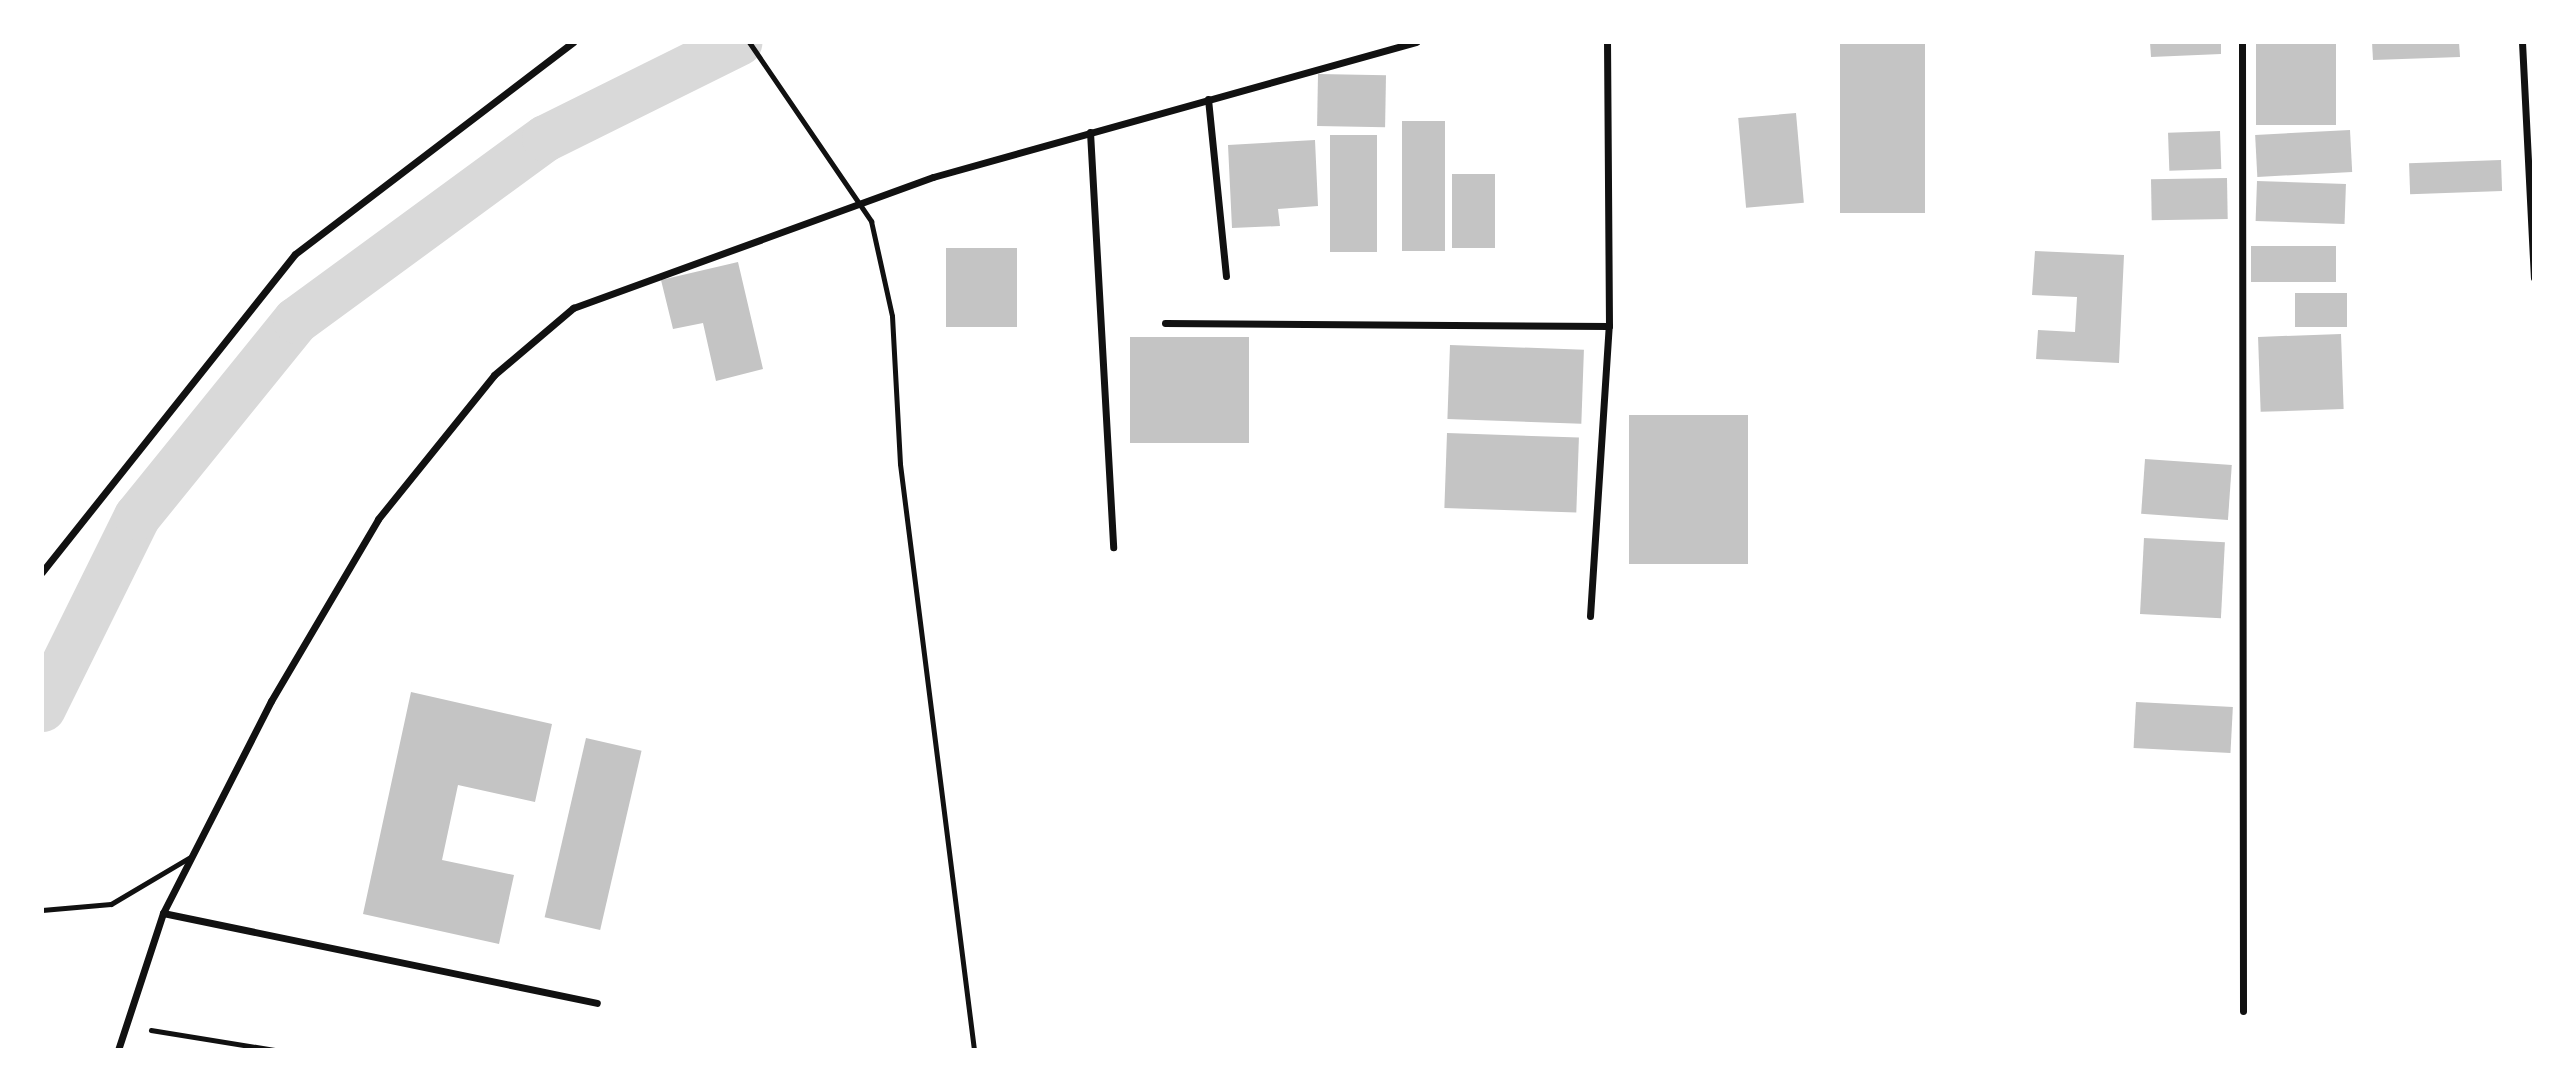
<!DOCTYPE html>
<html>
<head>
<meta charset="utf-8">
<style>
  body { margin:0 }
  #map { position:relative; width:2576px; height:1092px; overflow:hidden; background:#fff; font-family:"Asap Condensed",sans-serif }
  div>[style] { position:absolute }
  .canal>* { height:47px; margin:-23.5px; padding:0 23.5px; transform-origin:23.5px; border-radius:23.5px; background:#d9d9d9 }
  .building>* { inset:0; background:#c4c4c4; transform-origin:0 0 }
  .path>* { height:4.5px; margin:-2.25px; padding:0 2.25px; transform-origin:2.25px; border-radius:2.25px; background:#111 }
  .service>* { height:5px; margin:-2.5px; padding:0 2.5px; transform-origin:2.5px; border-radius:2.5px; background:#111 }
  .minor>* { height:7px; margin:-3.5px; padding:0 3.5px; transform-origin:3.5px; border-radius:3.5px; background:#111 }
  span { translate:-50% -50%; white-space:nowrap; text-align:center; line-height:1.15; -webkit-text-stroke:7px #fff; paint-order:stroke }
  .frame { position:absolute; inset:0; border:44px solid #fff; pointer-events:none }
</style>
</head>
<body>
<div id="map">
  <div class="canal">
    <div style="left:42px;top:708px;width:214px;rotate:-63.7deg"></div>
    <div style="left:137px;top:516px;width:252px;rotate:-51deg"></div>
    <div style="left:296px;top:320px;width:308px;rotate:-36.2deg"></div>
    <div style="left:545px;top:138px;width:216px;rotate:-26.4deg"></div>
  </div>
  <div class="building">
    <div style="left:1840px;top:42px;width:85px;height:171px"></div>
    <div style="clip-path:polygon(2150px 42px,2221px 42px,2221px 54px,2151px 57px)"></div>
    <div style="left:2256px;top:42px;width:80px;height:83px"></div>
    <div style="clip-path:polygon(2372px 42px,2459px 42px,2460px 57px,2373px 60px)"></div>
    <div style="left:1318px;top:74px;width:68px;height:52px;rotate:1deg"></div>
    <div style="left:1796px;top:113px;width:90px;height:58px;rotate:85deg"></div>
    <div style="left:1402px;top:121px;width:43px;height:130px"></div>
    <div style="left:2350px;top:130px;width:42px;height:95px;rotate:87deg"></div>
    <div style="left:2220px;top:131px;width:38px;height:52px;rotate:88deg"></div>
    <div style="left:1330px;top:135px;width:47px;height:117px"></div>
    <div style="clip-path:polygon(1315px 140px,1318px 206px,1278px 209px,1280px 226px,1232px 228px,1228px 145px)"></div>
    <div style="left:2501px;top:160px;width:31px;height:92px;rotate:88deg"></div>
    <div style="left:1452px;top:174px;width:43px;height:74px"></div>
    <div style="left:2227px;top:178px;width:41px;height:76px;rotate:89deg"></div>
    <div style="left:2257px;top:181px;width:89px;height:40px;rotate:2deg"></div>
    <div style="left:2336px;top:246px;width:36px;height:85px;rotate:90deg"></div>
    <div style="left:946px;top:248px;width:71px;height:79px"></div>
    <div style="clip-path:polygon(2035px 251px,2124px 255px,2119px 363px,2036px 359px,2038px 330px,2075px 332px,2077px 297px,2032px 295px)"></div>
    <div style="clip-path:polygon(738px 262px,763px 369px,716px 381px,703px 323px,673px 329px,661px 280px)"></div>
    <div style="left:2347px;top:293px;width:34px;height:52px;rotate:90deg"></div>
    <div style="left:2341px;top:334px;width:75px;height:83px;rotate:88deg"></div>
    <div style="left:1130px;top:337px;width:119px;height:106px"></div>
    <div style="left:1450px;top:345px;width:134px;height:74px;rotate:2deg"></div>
    <div style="left:1629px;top:415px;width:119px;height:149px"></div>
    <div style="left:1447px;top:433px;width:132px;height:75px;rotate:2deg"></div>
    <div style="left:2145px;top:459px;width:87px;height:55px;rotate:4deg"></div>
    <div style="left:2144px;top:538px;width:81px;height:76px;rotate:3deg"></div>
    <div style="clip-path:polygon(411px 692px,552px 724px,535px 802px,458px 785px,442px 860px,514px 875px,499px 944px,363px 914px)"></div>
    <div style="left:2136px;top:702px;width:97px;height:46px;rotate:3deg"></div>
    <div style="left:586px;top:738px;width:57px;height:184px;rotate:13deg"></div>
  </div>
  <div class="path">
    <div style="left:151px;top:1030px;width:125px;rotate:9.2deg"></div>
  </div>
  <div class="service">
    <div style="left:749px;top:42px;width:217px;rotate:55.7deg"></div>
    <div style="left:871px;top:221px;width:97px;rotate:77.5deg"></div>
    <div style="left:892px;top:316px;width:148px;rotate:86.9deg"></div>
    <div style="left:900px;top:464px;width:591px;rotate:82.8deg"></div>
    <div style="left:42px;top:910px;width:69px;rotate:-5deg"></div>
    <div style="left:111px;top:904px;width:92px;rotate:-30.7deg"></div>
  </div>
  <div class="minor">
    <div style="left:2242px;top:42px;width:969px;rotate:89.94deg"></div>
    <div style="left:2522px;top:42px;width:236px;rotate:87.1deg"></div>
    <div style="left:1208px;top:99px;width:178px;rotate:84.2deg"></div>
    <div style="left:1090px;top:132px;width:416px;rotate:86.8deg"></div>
    <div style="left:1165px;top:323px;width:444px;rotate:0.4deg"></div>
    <div style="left:42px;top:572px;width:406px;rotate:-51.5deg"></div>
    <div style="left:295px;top:254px;width:350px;rotate:-37.3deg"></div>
    <div style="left:1590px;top:616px;width:291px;rotate:-86.3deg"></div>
    <div style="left:1609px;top:326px;width:284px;rotate:-90.4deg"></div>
    <div style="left:163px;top:913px;width:443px;rotate:11.7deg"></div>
    <div style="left:118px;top:1050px;width:144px;rotate:-71.8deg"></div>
    <div style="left:163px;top:913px;width:238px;rotate:-63deg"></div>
    <div style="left:271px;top:701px;width:211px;rotate:-59.5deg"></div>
    <div style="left:378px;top:519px;width:185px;rotate:-51.1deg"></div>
    <div style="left:494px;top:375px;width:104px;rotate:-40.3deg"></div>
    <div style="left:573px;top:308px;width:383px;rotate:-20deg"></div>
    <div style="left:933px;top:177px;width:502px;rotate:-15.62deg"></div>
  </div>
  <div class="frame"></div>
</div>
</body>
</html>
